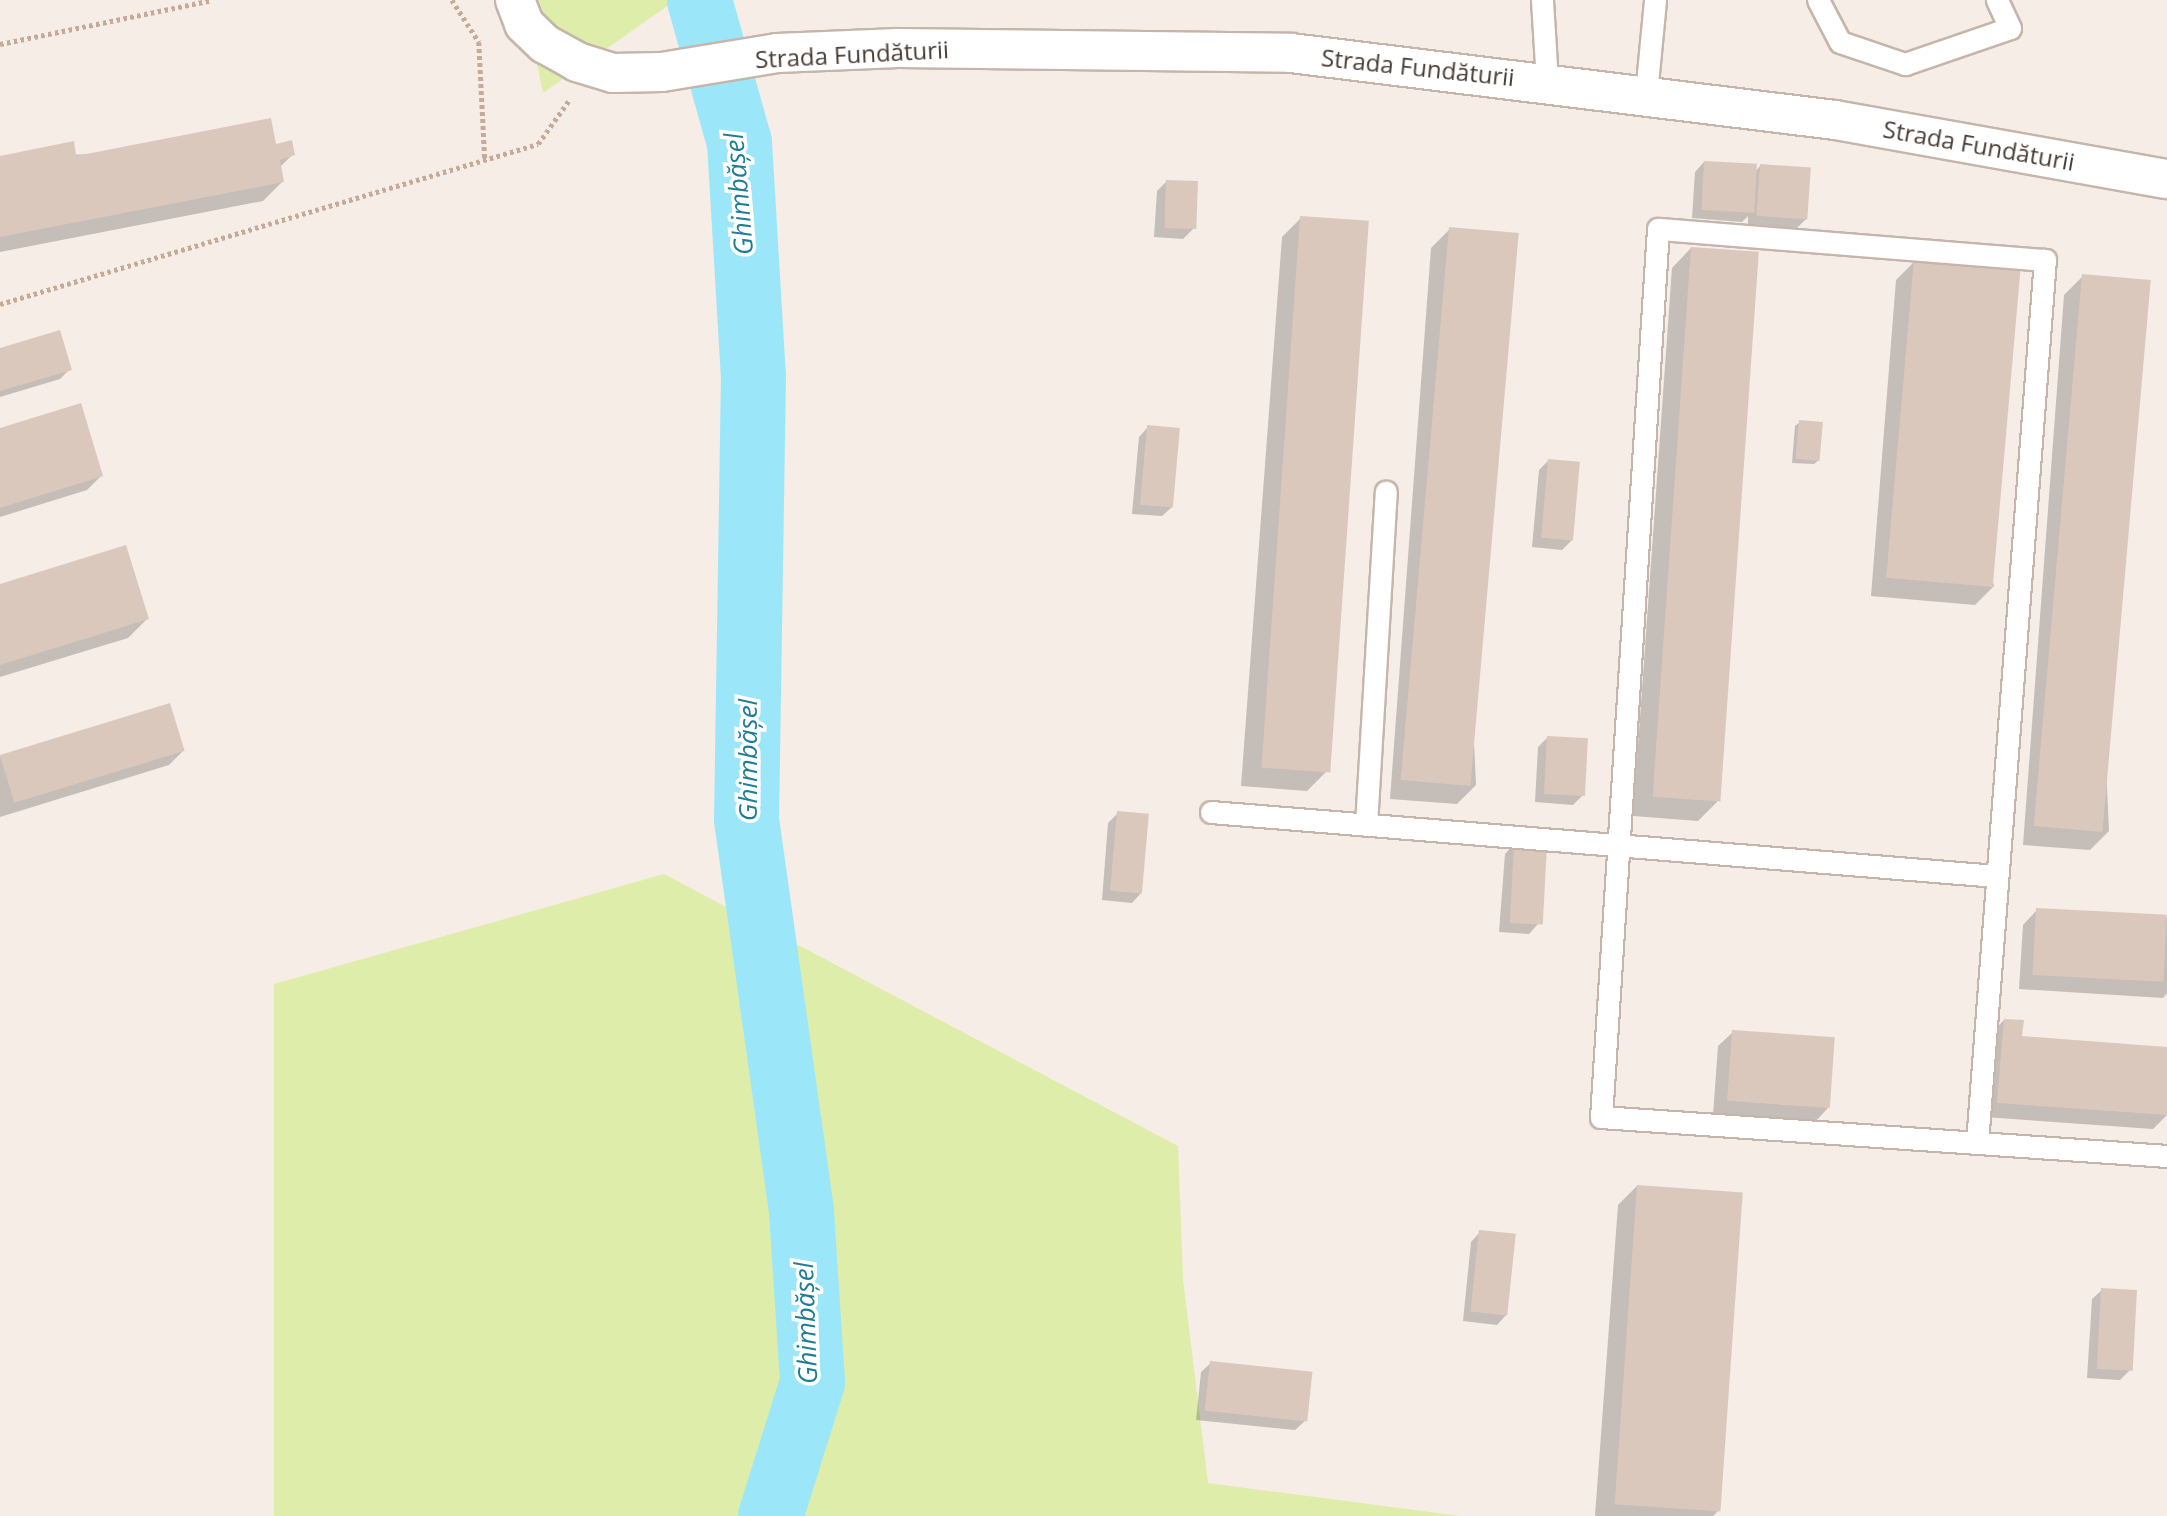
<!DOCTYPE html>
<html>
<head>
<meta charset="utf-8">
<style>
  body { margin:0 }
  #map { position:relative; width:2167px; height:1516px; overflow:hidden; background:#f5ede6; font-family:"Open Sans",sans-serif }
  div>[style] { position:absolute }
  .green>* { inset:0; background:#deeeaa }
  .shadow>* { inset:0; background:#0003 }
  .river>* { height:65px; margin:-32.5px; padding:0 32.5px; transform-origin:32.5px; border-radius:32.5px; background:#9be7f9 }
  .building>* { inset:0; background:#dbc8bd; transform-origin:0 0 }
  .path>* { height:4.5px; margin-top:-2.25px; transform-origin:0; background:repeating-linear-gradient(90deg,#c5aa97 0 3.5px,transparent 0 7px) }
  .roads { filter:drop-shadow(2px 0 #c5b5aa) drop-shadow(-2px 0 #c5b5aa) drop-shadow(0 2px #c5b5aa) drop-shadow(0 -2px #c5b5aa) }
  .service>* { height:21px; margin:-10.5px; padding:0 10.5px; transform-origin:10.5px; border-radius:10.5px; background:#fff }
  .minor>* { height:38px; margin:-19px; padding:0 19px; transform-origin:19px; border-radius:19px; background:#fff }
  span { translate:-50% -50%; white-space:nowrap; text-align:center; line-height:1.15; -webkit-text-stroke:7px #fff; paint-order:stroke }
  .street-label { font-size:24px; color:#483c34 }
  .water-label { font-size:26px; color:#1c7d95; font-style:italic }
</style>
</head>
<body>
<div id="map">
  <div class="green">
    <div style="clip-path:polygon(524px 0,676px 0,543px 93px)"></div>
    <div style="clip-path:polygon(664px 874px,1178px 1146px,1183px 1279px,1208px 1483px,1460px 1516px,274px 1516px,274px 984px)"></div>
  </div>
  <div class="shadow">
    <div style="clip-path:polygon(275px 146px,293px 154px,279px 168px,282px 182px,263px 201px,0 252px,0 158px)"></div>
    <div style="clip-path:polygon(1704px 162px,1755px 172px,1760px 166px,1807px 218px,1797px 228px,1748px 224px,1748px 216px,1742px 222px,1692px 218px,1695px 172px)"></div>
    <div style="clip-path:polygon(1167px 181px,1193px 229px,1183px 239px,1154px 237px,1157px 191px)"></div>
    <div style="clip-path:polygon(1301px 218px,1326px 772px,1307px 791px,1241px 786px,1282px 237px)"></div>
    <div style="clip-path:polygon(1450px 229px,1476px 785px,1457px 804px,1390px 799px,1431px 248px)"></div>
    <div style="clip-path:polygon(1691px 248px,1717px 802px,1698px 821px,1633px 816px,1672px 268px)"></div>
    <div style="clip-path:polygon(1915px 261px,1994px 586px,1975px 605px,1871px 596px,1896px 280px)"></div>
    <div style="clip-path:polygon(2083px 276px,2109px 831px,2090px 850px,2023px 845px,2064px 295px)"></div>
    <div style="clip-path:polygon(0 349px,70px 369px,60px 379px,0 397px)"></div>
    <div style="clip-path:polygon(1800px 422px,1819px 460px,1814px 464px,1792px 463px,1795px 426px)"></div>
    <div style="clip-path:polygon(1148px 427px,1172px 507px,1162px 516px,1132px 514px,1139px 437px)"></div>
    <div style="clip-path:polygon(0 430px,101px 476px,87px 490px,0 517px)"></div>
    <div style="clip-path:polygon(1548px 461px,1572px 540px,1562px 550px,1532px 547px,1539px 470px)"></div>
    <div style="clip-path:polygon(0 586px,147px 619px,128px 638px,0 677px)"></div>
    <div style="clip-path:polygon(1548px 737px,1583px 795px,1573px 805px,1535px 802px,1538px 747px)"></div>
    <div style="clip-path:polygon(183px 751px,169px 765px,0 817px,0 757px)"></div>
    <div style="clip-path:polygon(1118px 813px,1141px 893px,1132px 903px,1102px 900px,1108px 823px)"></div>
    <div style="clip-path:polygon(1514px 844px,1538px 924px,1529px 934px,1499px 932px,1505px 854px)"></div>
    <div style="clip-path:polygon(2037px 910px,2167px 918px,2167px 993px,2163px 998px,2019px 989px,2023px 925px)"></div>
    <div style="clip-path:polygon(2004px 1020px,2020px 1038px,2167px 1049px,2167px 1115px,2153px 1129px,1984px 1117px,1990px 1035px)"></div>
    <div style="clip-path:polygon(1733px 1032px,1828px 1108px,1814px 1123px,1713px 1115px,1718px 1046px)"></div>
    <div style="clip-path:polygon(1637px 1186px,1718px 1511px,1713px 1516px,1595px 1516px,1618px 1205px)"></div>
    <div style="clip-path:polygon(1480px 1232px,1506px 1315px,1497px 1325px,1463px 1321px,1471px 1242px)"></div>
    <div style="clip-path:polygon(2102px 1290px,2130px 1370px,2120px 1380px,2087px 1378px,2092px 1299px)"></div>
    <div style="clip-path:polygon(1211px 1363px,1305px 1421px,1295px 1430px,1196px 1420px,1201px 1372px)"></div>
  </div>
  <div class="river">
    <div style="left:699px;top:0;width:148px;rotate:74.3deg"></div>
    <div style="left:739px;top:142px;width:233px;rotate:86.6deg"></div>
    <div style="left:753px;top:375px;width:444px;rotate:90.9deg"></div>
    <div style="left:746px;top:819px;width:396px;rotate:82deg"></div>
    <div style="left:801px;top:1211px;width:171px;rotate:86.3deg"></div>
    <div style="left:812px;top:1382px;width:140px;rotate:107.4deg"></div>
  </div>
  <div class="building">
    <div style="clip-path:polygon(271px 118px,276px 144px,292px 140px,295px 155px,280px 160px,284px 182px,0 237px,0 156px,74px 141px,76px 156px)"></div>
    <div style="left:1704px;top:161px;width:53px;height:49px;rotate:3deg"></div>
    <div style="left:1760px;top:164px;width:51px;height:52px;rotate:4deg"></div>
    <div style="left:1166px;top:180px;width:32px;height:48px;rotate:2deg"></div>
    <div style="left:1300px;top:216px;width:69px;height:553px;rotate:4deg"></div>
    <div style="left:1449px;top:227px;width:70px;height:555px;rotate:5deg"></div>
    <div style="left:1691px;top:247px;width:68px;height:551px;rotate:4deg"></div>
    <div style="left:1914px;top:259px;width:107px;height:320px;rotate:5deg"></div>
    <div style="left:2082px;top:274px;width:69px;height:554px;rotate:5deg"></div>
    <div style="clip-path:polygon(60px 330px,72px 370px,0 391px,0 348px)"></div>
    <div style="clip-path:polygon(81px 403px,103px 476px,0 508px,0 428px)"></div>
    <div style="left:1799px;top:420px;width:24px;height:39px;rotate:5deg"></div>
    <div style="left:1147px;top:425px;width:33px;height:80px;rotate:5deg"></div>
    <div style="left:1548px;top:459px;width:32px;height:79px;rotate:5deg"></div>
    <div style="clip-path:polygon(126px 545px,149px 619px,0 665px,0 584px)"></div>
    <div style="left:170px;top:703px;width:50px;height:178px;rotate:73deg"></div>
    <div style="left:1547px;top:736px;width:41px;height:58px;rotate:3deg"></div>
    <div style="left:1117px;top:811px;width:32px;height:80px;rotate:5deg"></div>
    <div style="left:1514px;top:843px;width:33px;height:80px;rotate:3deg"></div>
    <div style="left:2036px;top:908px;width:131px;height:67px;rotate:3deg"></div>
    <div style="clip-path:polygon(2004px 1019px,2024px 1020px,2022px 1036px,2167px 1047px,2167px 1115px,1997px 1103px)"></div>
    <div style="left:1732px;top:1030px;width:103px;height:71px;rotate:4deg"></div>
    <div style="left:1637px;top:1185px;width:106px;height:320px;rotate:4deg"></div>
    <div style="left:1479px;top:1230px;width:37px;height:82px;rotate:6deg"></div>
    <div style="left:2101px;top:1288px;width:36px;height:81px;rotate:3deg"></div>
    <div style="left:1210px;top:1361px;width:103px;height:50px;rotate:6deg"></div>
  </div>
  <div class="path">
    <div style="left:452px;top:0;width:50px;rotate:57.3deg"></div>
    <div style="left:479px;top:42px;width:118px;rotate:87.1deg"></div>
    <div style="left:0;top:44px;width:217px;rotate:-11.7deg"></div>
    <div style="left:0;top:304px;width:561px;rotate:-16.56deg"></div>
    <div style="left:538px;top:144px;width:55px;rotate:-54.6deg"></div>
  </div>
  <div class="roads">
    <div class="service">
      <div style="left:1542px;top:0;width:81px;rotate:86.5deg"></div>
      <div style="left:1818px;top:0;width:47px;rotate:62.4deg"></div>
      <div style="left:1840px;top:42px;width:69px;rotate:18.7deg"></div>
      <div style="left:1905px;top:64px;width:111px;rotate:-18.9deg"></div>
      <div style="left:2010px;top:28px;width:31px;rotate:-115deg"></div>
      <div style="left:1646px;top:94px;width:94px;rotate:-84.5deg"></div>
      <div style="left:1211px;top:812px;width:789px;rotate:4.66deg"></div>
      <div style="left:1366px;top:825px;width:334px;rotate:-86.6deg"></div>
      <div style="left:1977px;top:1143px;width:886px;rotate:-85.6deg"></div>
      <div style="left:2045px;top:260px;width:388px;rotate:-175.4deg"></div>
      <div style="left:1658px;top:229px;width:890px;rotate:93.67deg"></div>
      <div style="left:1601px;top:1117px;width:567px;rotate:3.94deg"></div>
    </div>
    <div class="minor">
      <div style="left:515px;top:0;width:26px;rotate:69deg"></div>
      <div style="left:524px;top:24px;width:29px;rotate:44deg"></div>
      <div style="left:545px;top:44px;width:37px;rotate:29deg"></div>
      <div style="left:577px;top:62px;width:38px;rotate:17deg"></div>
      <div style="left:613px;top:73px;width:49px;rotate:-1.2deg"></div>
      <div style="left:662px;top:72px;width:117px;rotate:-9.4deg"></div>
      <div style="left:777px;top:53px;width:121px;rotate:-2.4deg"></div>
      <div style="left:898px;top:48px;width:393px;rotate:0.7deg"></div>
      <div style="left:1291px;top:53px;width:548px;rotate:7.02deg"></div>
      <div style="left:1835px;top:120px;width:337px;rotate:10.1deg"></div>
    </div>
  </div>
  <div class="street-label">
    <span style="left:852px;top:54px;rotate:-3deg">Strada Fundăturii</span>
    <span style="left:1418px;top:67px;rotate:6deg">Strada Fundăturii</span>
    <span style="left:1979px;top:145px;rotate:10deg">Strada Fundăturii</span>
  </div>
  <div class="water-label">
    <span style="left:739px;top:194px;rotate:-95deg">Ghimbășel</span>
    <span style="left:748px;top:760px;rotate:-90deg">Ghimbășel</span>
    <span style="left:806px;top:1323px;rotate:-92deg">Ghimbășel</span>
  </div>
</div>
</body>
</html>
